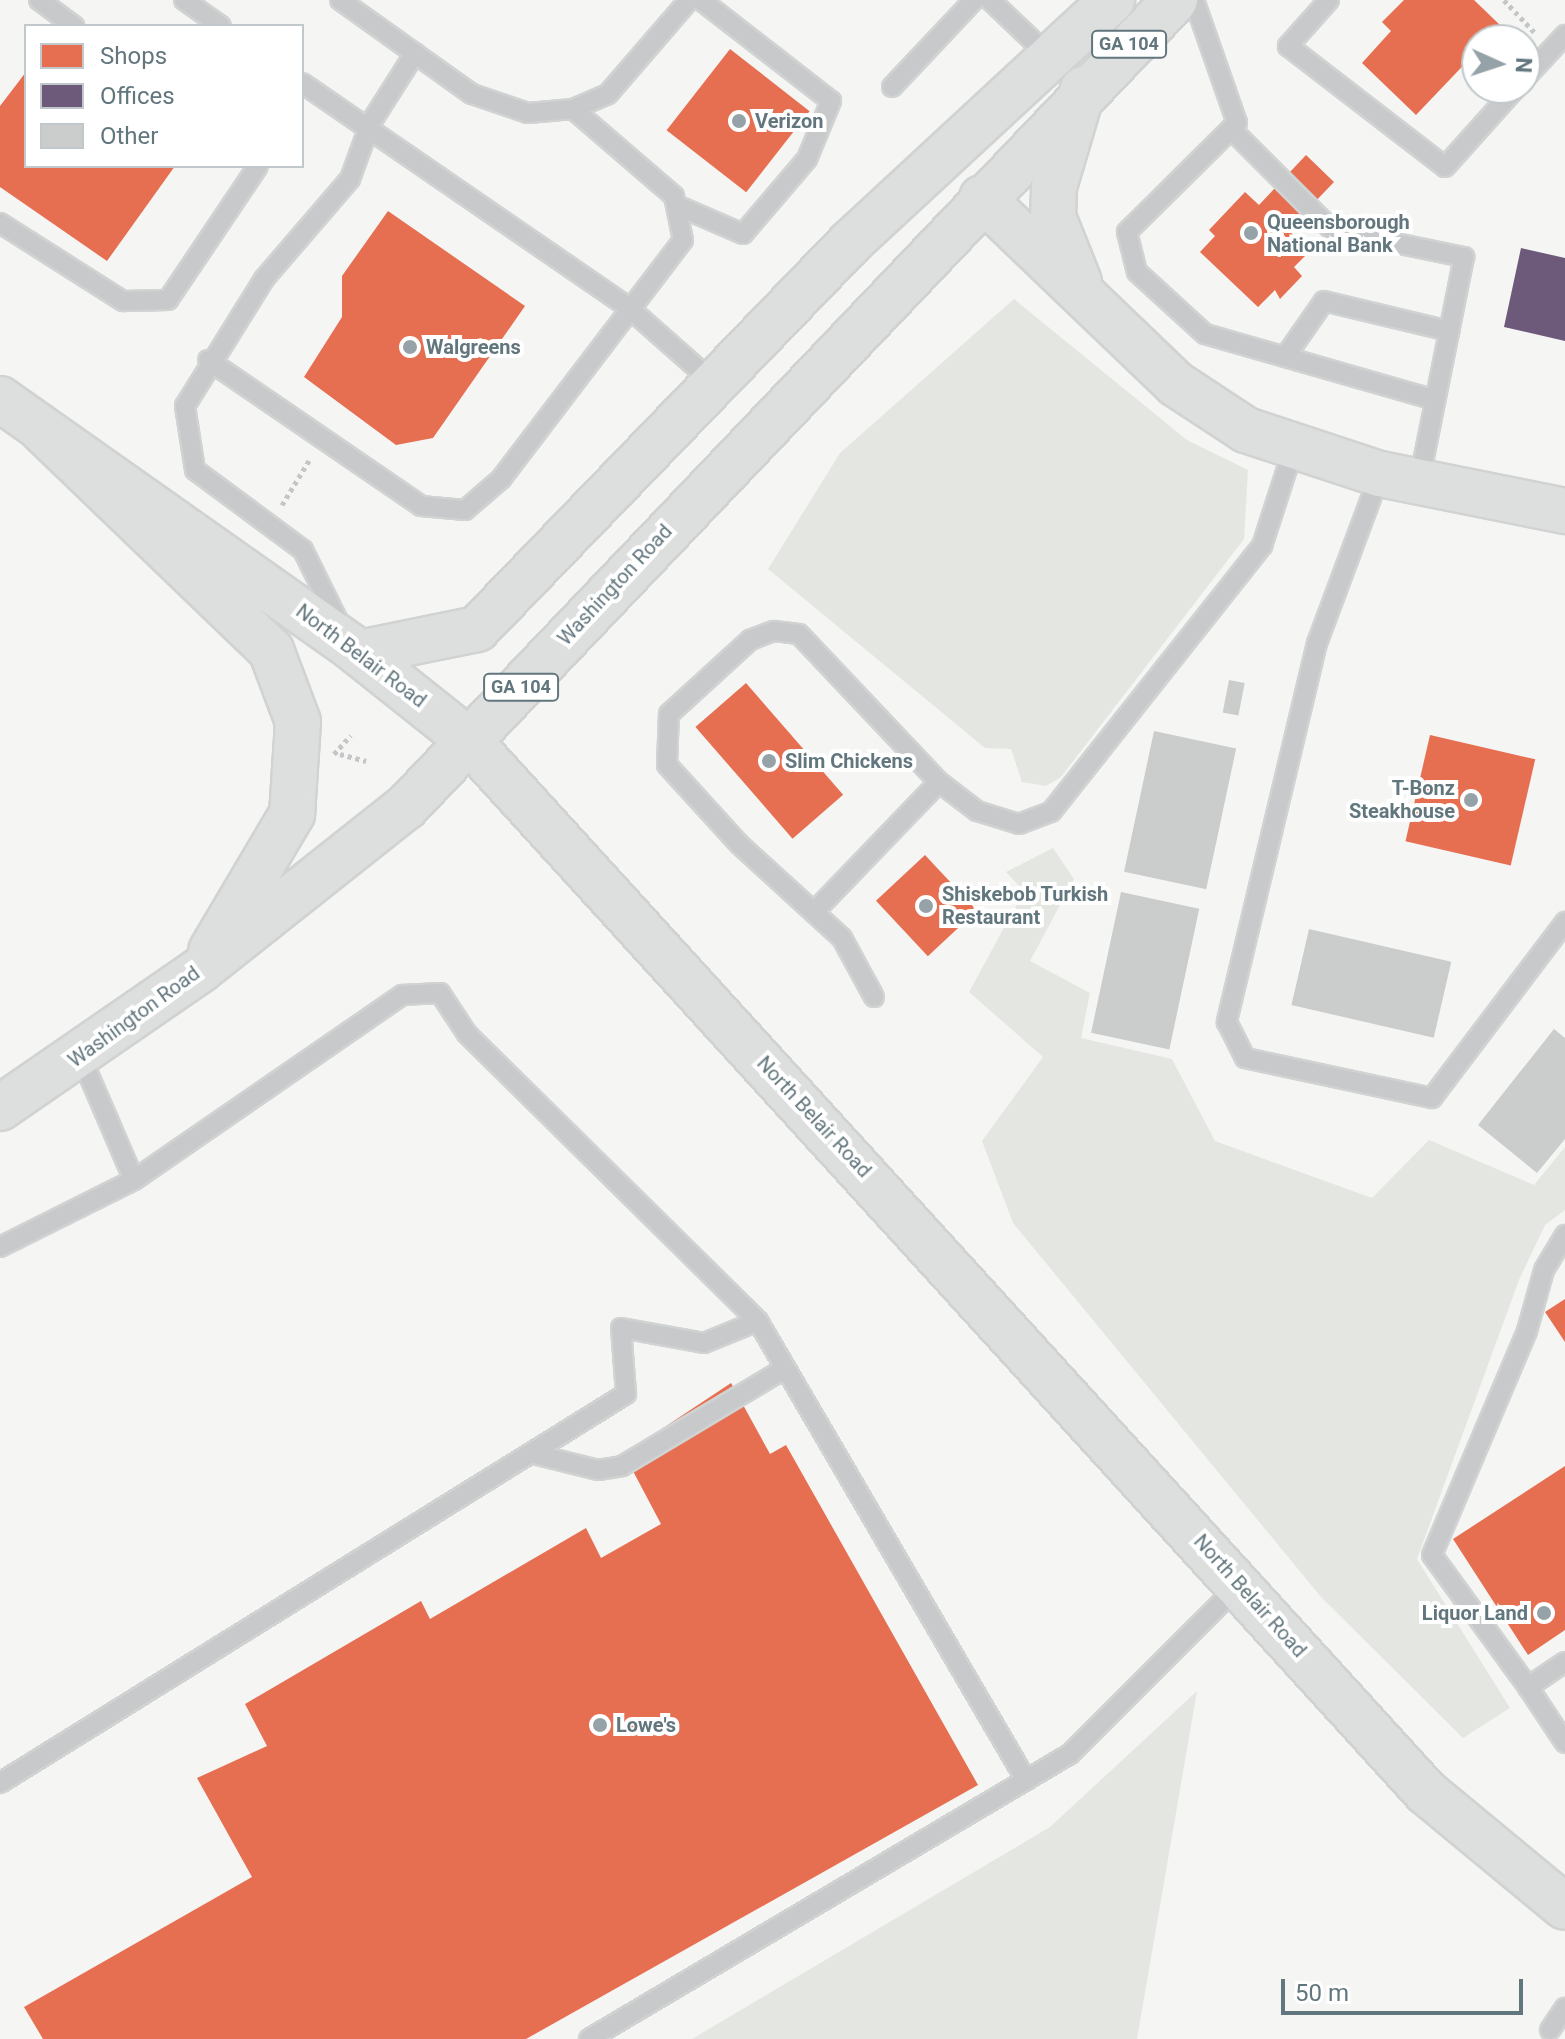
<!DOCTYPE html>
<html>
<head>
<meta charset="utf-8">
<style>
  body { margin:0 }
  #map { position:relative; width:1565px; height:2039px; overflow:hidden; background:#f5f5f4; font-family:Roboto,sans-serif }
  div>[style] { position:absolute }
  .green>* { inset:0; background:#e4e7e1 }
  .shops>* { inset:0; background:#e76f51; transform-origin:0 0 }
  .offices>* { inset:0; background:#6d597a }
  .building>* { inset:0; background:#cbcdcd; transform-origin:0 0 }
  .path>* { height:5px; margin-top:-2.5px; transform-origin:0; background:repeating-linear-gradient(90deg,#c5c6c7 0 4px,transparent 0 8px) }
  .roads { filter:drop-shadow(2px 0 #d1d3d3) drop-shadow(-2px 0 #d1d3d3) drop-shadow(0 2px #d1d3d3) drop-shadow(0 -2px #d1d3d3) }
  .lane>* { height:18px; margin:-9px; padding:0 9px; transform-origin:9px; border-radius:9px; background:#c7c9ca }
  .secondary>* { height:44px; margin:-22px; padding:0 22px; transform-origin:22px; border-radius:22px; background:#dddede }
  .primary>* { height:44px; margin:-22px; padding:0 22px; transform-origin:22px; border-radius:22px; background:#dddede }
  .dots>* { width:22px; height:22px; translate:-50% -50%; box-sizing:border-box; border:4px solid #fff; border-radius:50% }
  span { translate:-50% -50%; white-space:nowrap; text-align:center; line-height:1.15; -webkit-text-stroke:8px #fff; paint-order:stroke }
  .shield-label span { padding:2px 6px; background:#fff; border:2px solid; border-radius:6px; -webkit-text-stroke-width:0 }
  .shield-label { font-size:18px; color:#62767d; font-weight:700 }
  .poi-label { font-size:20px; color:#62767d; font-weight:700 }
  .left { translate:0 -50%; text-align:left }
  .right { translate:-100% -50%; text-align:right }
  .street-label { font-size:20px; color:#62767d }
  .legend { position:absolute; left:24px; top:24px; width:280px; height:144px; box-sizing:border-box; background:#fff; border:2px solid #c0c8cb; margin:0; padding:10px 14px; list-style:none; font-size:24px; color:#62767d }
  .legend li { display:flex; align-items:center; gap:16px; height:40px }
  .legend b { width:40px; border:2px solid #c0c8cb }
  .north { position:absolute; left:1461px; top:24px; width:80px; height:80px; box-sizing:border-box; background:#fff; border:2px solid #c0c8cb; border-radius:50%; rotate:93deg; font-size:22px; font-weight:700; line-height:32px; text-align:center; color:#62767d }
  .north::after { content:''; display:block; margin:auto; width:28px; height:36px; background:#95a2a7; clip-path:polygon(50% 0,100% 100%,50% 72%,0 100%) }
  .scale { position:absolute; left:1281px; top:1979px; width:242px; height:36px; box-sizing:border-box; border:4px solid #62767d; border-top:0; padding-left:10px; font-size:24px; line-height:28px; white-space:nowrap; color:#62767d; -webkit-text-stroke:6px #fff; paint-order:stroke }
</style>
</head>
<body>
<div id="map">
  <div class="green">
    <div style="clip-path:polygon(1014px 299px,1187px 440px,1248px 470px,1244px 539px,1061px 777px,1046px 786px,1022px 782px,1011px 749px,985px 748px,768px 569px,840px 453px)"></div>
    <div style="clip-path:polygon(1053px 848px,1074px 879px,1030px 961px,1090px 993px,1081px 1038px,1172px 1059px,1215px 1141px,1372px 1198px,1429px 1140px,1534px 1185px,1565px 1147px,1565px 1210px,1545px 1225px,1519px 1280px,1417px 1559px,1510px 1708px,1463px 1738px,1321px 1597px,1013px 1223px,982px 1141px,1043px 1057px,969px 992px,1024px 891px,1006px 872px)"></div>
    <div style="clip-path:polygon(1197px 1691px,1137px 2039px,692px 2039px,1050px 1827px)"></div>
  </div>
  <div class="shops">
    <div style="clip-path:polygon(1404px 0,1474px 0,1501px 26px,1477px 40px,1477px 51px,1416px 115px,1362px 63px,1391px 31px,1382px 22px)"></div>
    <div style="left:730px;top:49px;width:101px;height:103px;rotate:38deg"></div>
    <div style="clip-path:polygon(26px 72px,26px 166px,175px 166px,107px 261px,0 187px,0 106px)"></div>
    <div style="clip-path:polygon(1306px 155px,1334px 182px,1288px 230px,1310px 251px,1294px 267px,1302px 276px,1280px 299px,1275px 290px,1258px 307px,1200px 252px,1215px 236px,1209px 230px,1245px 192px,1259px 205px)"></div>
    <div style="clip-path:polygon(388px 211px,525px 306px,433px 438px,396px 445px,304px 377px,342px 317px,342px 276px)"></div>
    <div style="left:746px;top:683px;width:148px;height:67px;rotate:49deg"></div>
    <div style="left:1430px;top:735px;width:108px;height:109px;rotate:13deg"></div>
    <div style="left:925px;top:855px;width:76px;height:67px;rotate:47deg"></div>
    <div style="clip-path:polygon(1565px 1299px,1565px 1342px,1545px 1312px)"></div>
    <div style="clip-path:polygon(731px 1383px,770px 1454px,786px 1445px,978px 1785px,526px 2039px,43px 2039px,24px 2007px,252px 1877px,197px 1778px,267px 1746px,245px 1704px,421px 1601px,430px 1619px,586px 1528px,601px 1558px,661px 1524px,624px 1454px)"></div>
    <div style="clip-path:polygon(1565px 1466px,1565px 1630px,1528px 1655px,1453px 1539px)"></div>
  </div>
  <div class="offices">
    <div style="clip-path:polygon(1521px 248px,1565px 258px,1565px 341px,1504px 327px)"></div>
  </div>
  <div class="building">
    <div style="left:1229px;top:680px;width:16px;height:33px;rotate:11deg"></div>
    <div style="left:1154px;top:731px;width:84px;height:144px;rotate:12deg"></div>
    <div style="left:1121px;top:892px;width:80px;height:144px;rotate:12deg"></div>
    <div style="left:1309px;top:929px;width:146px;height:78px;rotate:13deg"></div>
    <div style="clip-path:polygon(1554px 1029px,1565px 1038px,1565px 1139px,1537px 1173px,1478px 1125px)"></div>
  </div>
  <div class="path">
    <div style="left:1504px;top:0;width:47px;rotate:46.7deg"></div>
    <div style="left:282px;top:505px;width:54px;rotate:-58.7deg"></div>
    <div style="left:334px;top:754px;width:25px;rotate:-48deg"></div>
    <div style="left:340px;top:754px;width:27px;rotate:15deg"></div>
  </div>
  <div class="roads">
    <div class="lane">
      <div style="left:39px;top:0;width:44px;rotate:36.6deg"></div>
      <div style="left:184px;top:0;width:45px;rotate:35.1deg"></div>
      <div style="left:340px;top:0;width:162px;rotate:35.5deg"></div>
      <div style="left:472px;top:94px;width:59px;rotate:18.7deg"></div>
      <div style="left:528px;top:113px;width:45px;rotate:-5.1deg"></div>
      <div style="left:573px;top:109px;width:38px;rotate:-23deg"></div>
      <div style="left:608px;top:94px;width:124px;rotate:-49.2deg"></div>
      <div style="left:990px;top:0;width:86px;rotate:43.6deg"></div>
      <div style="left:1194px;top:0;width:130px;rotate:70.7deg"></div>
      <div style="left:1237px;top:123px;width:155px;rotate:135.3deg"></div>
      <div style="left:1127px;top:232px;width:41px;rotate:76deg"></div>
      <div style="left:1137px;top:272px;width:92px;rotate:42.4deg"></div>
      <div style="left:1205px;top:334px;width:239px;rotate:16deg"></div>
      <div style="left:1329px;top:0;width:62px;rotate:131.7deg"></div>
      <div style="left:1288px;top:46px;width:198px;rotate:37.6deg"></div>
      <div style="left:1445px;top:167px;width:106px;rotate:-48.1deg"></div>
      <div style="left:1525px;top:78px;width:59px;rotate:-47.1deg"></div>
      <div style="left:302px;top:83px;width:397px;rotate:34.5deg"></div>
      <div style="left:629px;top:308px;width:113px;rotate:41.4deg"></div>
      <div style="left:892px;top:87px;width:120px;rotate:-46.7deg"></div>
      <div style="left:1231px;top:129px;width:143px;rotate:45deg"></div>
      <div style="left:1332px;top:230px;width:135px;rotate:11.6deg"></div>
      <div style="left:1464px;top:257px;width:229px;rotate:101.3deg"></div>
      <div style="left:676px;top:205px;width:73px;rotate:23.4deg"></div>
      <div style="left:743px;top:234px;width:99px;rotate:-49.5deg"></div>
      <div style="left:807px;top:159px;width:63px;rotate:-67.5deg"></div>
      <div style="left:831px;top:101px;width:165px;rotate:-142.2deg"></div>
      <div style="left:0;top:223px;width:146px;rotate:32.4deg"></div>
      <div style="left:123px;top:301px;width:45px;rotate:-1.3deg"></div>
      <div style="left:168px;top:300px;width:161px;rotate:-56.1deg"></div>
      <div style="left:1285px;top:357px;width:68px;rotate:-55.1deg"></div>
      <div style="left:1324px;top:301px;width:129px;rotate:13.5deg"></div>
      <div style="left:208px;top:360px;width:258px;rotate:34.4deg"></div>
      <div style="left:421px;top:506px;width:44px;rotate:5.2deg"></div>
      <div style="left:465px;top:510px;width:48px;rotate:-40.7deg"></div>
      <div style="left:501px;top:479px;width:300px;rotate:-52.7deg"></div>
      <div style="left:683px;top:240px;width:45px;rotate:-101.6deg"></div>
      <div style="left:674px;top:196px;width:133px;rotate:-139.3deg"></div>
      <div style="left:1380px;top:474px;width:180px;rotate:110.4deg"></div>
      <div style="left:1317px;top:643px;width:390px;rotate:103.4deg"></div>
      <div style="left:1227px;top:1022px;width:40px;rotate:63.4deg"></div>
      <div style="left:1245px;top:1058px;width:191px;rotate:12.1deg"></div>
      <div style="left:1432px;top:1098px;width:221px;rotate:-52.9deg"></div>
      <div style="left:341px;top:627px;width:86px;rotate:-116.3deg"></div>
      <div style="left:303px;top:550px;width:134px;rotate:-143.5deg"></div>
      <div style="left:195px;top:470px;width:65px;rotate:-98.9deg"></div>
      <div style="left:185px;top:406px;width:150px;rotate:-58.1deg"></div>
      <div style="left:264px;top:279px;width:132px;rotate:-49.3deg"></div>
      <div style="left:350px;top:179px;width:59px;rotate:-70deg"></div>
      <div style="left:370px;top:124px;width:84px;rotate:-57.6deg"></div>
      <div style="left:814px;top:912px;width:180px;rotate:-46.1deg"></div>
      <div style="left:874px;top:997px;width:67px;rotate:-118.5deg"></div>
      <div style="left:842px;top:938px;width:139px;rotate:-137.6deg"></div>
      <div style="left:739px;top:844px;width:107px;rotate:-132.3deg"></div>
      <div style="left:667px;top:765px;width:51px;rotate:-87.8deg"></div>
      <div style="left:669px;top:714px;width:110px;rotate:-42.4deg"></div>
      <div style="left:750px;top:640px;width:26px;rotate:-21deg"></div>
      <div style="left:774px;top:631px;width:25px;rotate:7deg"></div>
      <div style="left:799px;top:634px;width:204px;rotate:46.6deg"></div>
      <div style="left:939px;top:782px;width:48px;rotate:37.3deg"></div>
      <div style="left:977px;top:811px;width:44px;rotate:17.2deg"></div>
      <div style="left:1019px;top:824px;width:34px;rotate:-21deg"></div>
      <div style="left:1051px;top:812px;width:340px;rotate:-51.6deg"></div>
      <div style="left:1262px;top:546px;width:104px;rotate:-72.1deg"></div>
      <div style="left:81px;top:1057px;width:134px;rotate:66.7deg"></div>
      <div style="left:0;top:1247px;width:150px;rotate:-26.6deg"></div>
      <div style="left:134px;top:1180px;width:326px;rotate:-34.6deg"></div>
      <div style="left:402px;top:995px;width:38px;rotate:-3deg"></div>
      <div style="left:440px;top:993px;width:49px;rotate:56.6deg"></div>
      <div style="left:467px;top:1034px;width:409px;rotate:44.6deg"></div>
      <div style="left:758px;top:1321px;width:532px;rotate:59.72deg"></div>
      <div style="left:538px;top:1455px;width:62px;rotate:14deg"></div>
      <div style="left:598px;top:1470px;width:24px;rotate:-9deg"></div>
      <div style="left:622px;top:1466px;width:185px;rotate:-30.9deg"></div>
      <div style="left:1565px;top:1662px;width:45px;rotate:146deg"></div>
      <div style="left:1528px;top:1687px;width:67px;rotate:56.5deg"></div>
      <div style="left:1528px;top:1687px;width:163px;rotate:-126deg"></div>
      <div style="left:1432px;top:1555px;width:243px;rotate:-67deg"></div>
      <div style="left:1527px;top:1331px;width:63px;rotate:-74.4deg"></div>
      <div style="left:1544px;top:1270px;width:41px;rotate:-59deg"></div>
      <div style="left:0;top:1783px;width:737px;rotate:-31.86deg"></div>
      <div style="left:626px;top:1394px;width:66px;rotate:-94.3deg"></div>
      <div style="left:621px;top:1328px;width:84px;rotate:10.2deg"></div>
      <div style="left:704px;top:1343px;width:58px;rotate:-22.2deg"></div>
      <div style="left:1550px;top:2030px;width:27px;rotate:-56deg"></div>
      <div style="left:589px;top:2039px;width:559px;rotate:-30.65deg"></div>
      <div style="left:1070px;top:1754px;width:238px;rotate:-45deg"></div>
    </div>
    <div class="secondary">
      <div style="left:982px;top:198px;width:269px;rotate:43.8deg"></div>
      <div style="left:1176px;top:384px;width:84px;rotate:33.3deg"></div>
      <div style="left:1246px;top:430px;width:141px;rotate:18.2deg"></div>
      <div style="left:1380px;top:474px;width:189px;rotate:11.3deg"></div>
      <div style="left:1079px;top:282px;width:70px;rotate:-111.8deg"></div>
      <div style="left:1053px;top:217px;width:30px;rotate:-88deg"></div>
      <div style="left:1054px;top:187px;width:102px;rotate:-73.5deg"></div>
      <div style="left:0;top:399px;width:428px;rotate:35.2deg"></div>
      <div style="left:350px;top:646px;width:151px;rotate:38.5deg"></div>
      <div style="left:468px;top:740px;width:1423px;rotate:47.68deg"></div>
      <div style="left:1426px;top:1792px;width:180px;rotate:39.6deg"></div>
    </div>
    <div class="primary">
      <div style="left:42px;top:430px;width:318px;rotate:43.9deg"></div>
      <div style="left:271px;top:650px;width:77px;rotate:69.4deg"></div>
      <div style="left:298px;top:722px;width:92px;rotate:93.7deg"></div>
      <div style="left:292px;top:814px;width:159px;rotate:120.6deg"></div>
      <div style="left:359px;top:653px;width:120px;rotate:-11.5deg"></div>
      <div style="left:477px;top:629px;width:538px;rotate:-45.98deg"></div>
      <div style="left:851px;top:242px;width:356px;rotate:-42.8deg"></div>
      <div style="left:0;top:1108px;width:243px;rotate:-34.6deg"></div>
      <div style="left:200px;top:970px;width:263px;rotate:-38.4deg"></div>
      <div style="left:406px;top:807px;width:1115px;rotate:-46.38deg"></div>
    </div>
  </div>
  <div class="dots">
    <div style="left:739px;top:121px;background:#95a2a7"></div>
    <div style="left:1251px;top:233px;background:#95a2a7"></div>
    <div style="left:410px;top:347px;background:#95a2a7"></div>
    <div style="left:769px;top:761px;background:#95a2a7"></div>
    <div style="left:1471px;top:800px;background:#95a2a7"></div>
    <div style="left:926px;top:906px;background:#95a2a7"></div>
    <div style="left:1544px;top:1613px;background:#95a2a7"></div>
    <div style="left:600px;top:1725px;background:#95a2a7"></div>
  </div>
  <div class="shield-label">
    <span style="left:1129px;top:44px">GA 104</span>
    <span style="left:521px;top:687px">GA 104</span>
  </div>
  <div class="poi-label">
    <span class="left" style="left:755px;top:121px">Verizon</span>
    <span class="left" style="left:1267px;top:234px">Queensborough<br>National Bank</span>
    <span class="left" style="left:426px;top:347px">Walgreens</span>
    <span class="left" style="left:785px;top:761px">Slim Chickens</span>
    <span class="right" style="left:1455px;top:800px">T-Bonz<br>Steakhouse</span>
    <span class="left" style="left:942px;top:906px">Shiskebob Turkish<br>Restaurant</span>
    <span class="right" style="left:1528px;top:1613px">Liquor Land</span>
    <span class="left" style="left:616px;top:1725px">Lowe's</span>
  </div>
  <div class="street-label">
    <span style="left:615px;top:585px;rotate:-47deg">Washington Road</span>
    <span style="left:361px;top:656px;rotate:37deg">North Belair Road</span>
    <span style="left:134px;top:1017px;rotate:-36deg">Washington Road</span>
    <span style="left:814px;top:1117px;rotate:47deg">North Belair Road</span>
    <span style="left:1250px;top:1596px;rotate:48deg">North Belair Road</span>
  </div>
  <ul class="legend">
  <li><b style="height:22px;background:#e76f51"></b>Shops</li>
  <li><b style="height:22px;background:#6d597a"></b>Offices</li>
  <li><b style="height:22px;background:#cbcdcd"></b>Other</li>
  </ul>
  <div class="north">N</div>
  <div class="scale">50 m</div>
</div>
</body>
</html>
